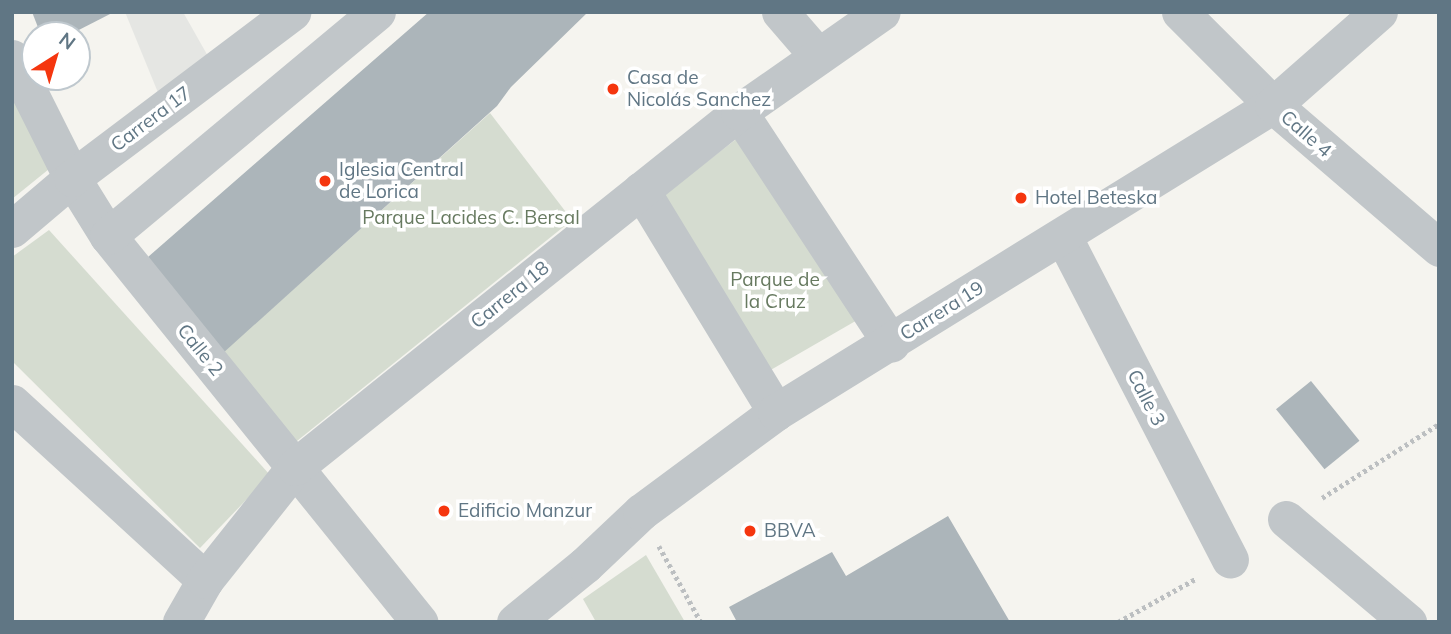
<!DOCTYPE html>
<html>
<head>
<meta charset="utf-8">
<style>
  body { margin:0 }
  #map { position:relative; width:1451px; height:634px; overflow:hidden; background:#f5f4ef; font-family:Mulish,sans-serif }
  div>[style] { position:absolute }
  .built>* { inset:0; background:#e5e6e3 }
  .green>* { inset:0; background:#d5dcd0 }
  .building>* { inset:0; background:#acb5ba; transform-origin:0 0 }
  .path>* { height:4.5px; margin-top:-2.25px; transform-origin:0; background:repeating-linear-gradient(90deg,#bcbfc1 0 3.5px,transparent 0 7px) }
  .minor>* { height:37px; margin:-18.5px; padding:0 18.5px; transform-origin:18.5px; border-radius:18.5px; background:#c1c6c9 }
  .dots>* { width:19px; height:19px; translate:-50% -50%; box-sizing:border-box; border:4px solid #fff; border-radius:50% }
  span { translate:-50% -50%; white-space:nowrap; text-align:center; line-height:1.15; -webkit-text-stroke:7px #fff; paint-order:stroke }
  .poi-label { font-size:19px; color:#607684 }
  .left { translate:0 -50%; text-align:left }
  .street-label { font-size:19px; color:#607684 }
  .park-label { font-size:19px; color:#677a60 }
  .frame { position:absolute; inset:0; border:14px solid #607684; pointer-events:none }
  .north { position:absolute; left:21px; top:21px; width:70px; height:70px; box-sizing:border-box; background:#fff; border:2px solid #bfc8ce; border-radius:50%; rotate:37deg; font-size:19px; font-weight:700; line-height:28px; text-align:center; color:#607684 }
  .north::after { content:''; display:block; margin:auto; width:24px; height:32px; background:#f5360f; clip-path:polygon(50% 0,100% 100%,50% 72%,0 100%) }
</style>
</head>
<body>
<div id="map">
  <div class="built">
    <div style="clip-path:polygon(125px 12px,183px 12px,209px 58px,159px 95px)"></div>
  </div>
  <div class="green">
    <div style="clip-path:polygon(12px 79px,54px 165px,12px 199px)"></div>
    <div style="clip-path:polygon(490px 113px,572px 220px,292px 445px,220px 355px)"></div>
    <div style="clip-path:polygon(739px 137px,859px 319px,762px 375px,658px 199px)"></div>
    <div style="clip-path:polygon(49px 230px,270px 475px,200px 548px,12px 361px,12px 257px)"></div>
    <div style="clip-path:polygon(646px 555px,685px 622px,596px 622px,583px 599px)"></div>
  </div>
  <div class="building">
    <div style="clip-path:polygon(32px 12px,114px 12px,69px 35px,41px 35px)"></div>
    <div style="clip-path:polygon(429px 12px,588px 12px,511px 87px,497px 106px,222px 354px,148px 257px)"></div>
    <div style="left:1311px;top:381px;width:77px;height:45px;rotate:51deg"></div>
    <div style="clip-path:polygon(948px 516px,1010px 622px,737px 622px,729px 607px,832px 552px,846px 576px)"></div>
  </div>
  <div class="path">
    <div style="left:1322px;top:498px;width:138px;rotate:-32.3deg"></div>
    <div style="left:659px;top:546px;width:87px;rotate:61.1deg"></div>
    <div style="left:1118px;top:622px;width:90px;rotate:-29.1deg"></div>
  </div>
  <div class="minor">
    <div style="left:780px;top:12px;width:58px;rotate:49.2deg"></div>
    <div style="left:1180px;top:12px;width:132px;rotate:45deg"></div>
    <div style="left:1273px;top:105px;width:219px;rotate:40.7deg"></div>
    <div style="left:12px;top:58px;width:134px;rotate:63.4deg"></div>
    <div style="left:72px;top:178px;width:68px;rotate:58.2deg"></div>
    <div style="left:108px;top:236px;width:496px;rotate:51.1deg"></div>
    <div style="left:739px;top:112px;width:277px;rotate:56.7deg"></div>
    <div style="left:641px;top:190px;width:260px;rotate:58.7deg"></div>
    <div style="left:12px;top:229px;width:79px;rotate:-40.4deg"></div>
    <div style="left:72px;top:178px;width:276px;rotate:-37deg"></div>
    <div style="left:108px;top:236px;width:350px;rotate:-39.8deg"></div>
    <div style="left:1063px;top:236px;width:364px;rotate:62.7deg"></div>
    <div style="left:12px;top:403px;width:262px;rotate:42.5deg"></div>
    <div style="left:1286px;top:519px;width:160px;rotate:40.2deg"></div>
    <div style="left:181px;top:622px;width:48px;rotate:-60.3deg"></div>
    <div style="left:205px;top:580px;width:144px;rotate:-51.5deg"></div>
    <div style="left:295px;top:467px;width:568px;rotate:-38.64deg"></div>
    <div style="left:739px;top:112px;width:174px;rotate:-35deg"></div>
    <div style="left:515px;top:622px;width:90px;rotate:-39.2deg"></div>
    <div style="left:585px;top:565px;width:77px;rotate:-43.4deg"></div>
    <div style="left:641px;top:512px;width:168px;rotate:-36.5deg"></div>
    <div style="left:776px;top:412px;width:584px;rotate:-31.7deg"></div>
    <div style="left:1273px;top:105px;width:141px;rotate:-41.3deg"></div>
  </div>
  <div class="dots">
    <div style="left:613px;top:89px;background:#f5360f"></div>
    <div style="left:325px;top:181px;background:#f5360f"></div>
    <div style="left:1021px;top:198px;background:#f5360f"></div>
    <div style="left:444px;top:511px;background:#f5360f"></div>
    <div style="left:750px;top:531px;background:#f5360f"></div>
  </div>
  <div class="poi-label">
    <span class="left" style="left:627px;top:89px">Casa de<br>Nicolás Sanchez</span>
    <span class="left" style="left:339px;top:181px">Iglesia Central<br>de Lorica</span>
    <span class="left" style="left:1035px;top:198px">Hotel Beteska</span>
    <span class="left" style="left:458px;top:511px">Edificio Manzur</span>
    <span class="left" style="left:764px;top:531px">BBVA</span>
  </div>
  <div class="street-label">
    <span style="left:151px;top:119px;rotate:-37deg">Carrera 17</span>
    <span style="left:1306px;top:134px;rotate:41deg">Calle 4</span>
    <span style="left:510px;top:295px;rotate:-39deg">Carrera 18</span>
    <span style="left:942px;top:311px;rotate:-32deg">Carrera 19</span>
    <span style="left:200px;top:350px;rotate:51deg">Calle 2</span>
    <span style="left:1146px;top:398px;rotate:63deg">Calle 3</span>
  </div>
  <div class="park-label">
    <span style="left:471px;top:218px">Parque Lacides C. Bersal</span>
    <span style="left:775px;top:291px">Parque de<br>la Cruz</span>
  </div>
  <div class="frame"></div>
  <div class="north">N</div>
</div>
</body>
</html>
